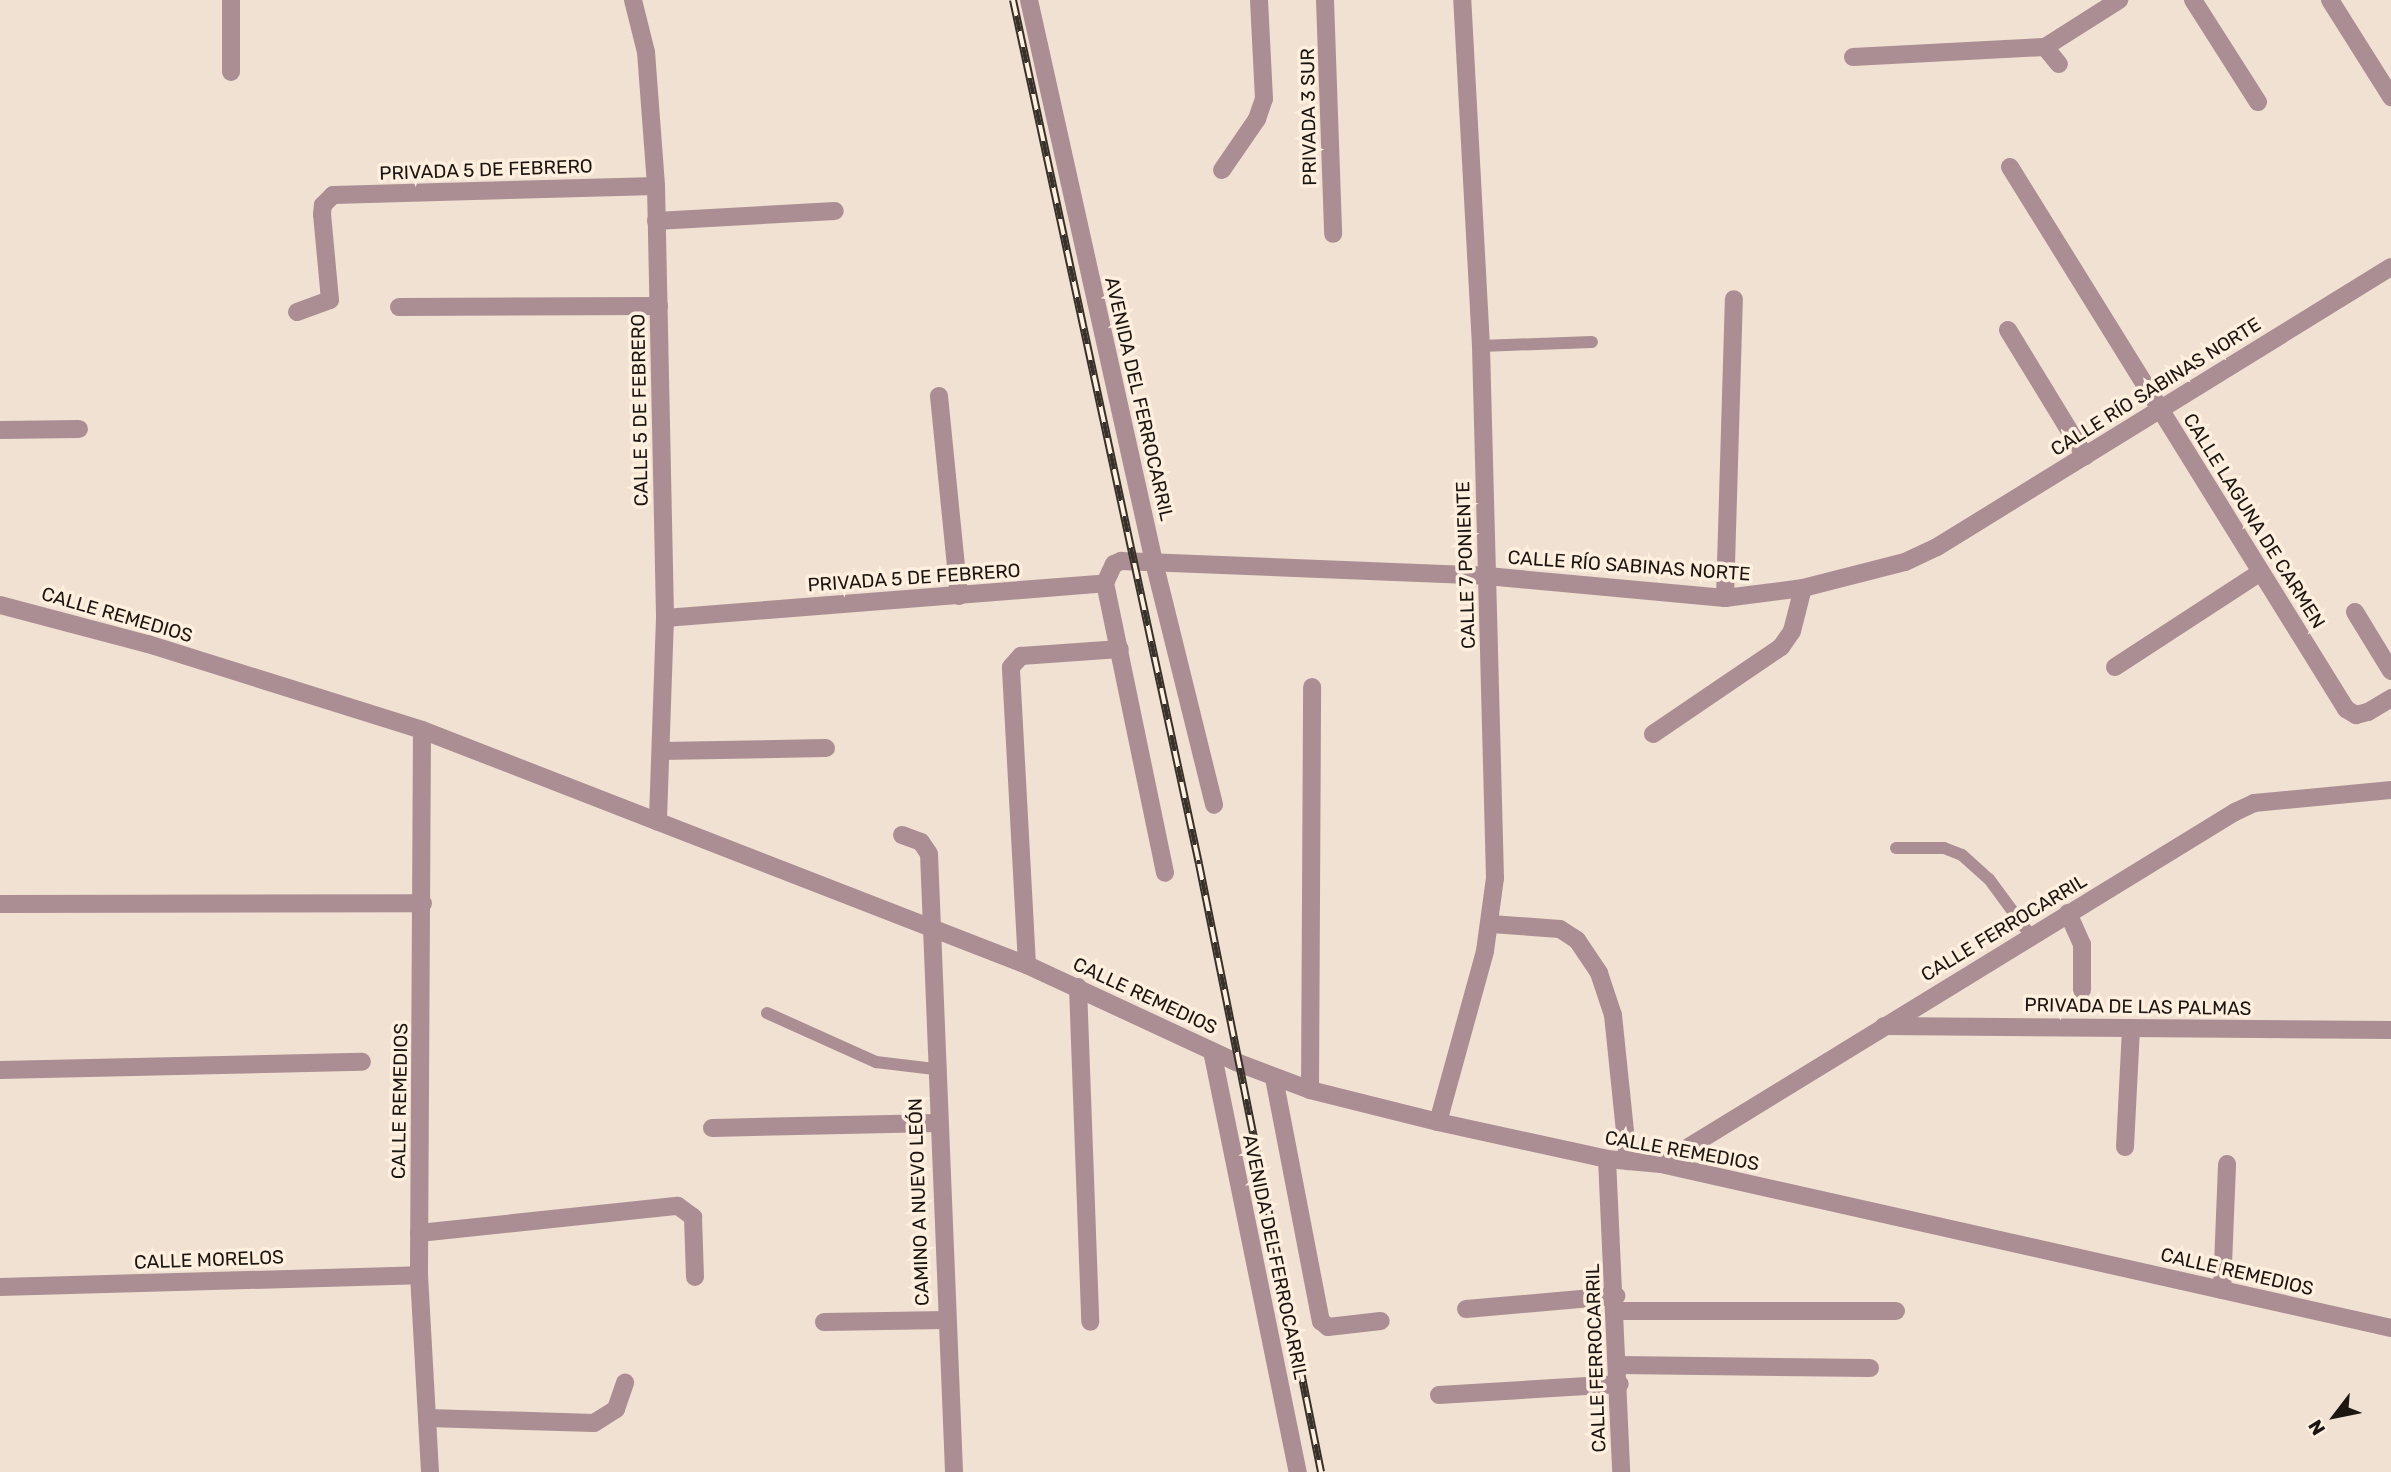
<!DOCTYPE html>
<html>
<head>
<meta charset="utf-8">
<style>
  body { margin:0 }
  #map { position:relative; width:2391px; height:1472px; overflow:hidden; background:#f1e1d2; font-family:Rubik,sans-serif }
  div>[style] { position:absolute }
  .lane>* { height:12px; margin:-6px; padding:0 6px; transform-origin:6px; border-radius:6px; background:#ab8e93 }
  .street>* { height:18px; margin:-9px; padding:0 9px; transform-origin:9px; border-radius:9px; background:#ab8e93 }
  .rail>* { height:8px; margin-top:-4px; transform-origin:0; background:repeating-linear-gradient(90deg,#ffefdf 0 16px,#38312a 0 32px); box-sizing:border-box; border-block:2px solid #38312a }
  span { translate:-50% -50%; white-space:nowrap; text-align:center; line-height:1.15; -webkit-text-stroke:7px #ffefdf; paint-order:stroke }
  .street-label { font-size:19px; color:#1b1610 }
  .north { position:absolute; left:2300px; top:1381px; width:70px; height:70px; -webkit-text-stroke:5px #ffefdf; paint-order:stroke; rotate:238deg; font-size:19px; font-weight:700; line-height:28px; text-align:center; color:#1b1610 }
  .north::after { content:''; display:block; margin:auto; width:24px; height:32px; background:#1b1610; clip-path:polygon(50% 0,100% 100%,50% 72%,0 100%) }
</style>
</head>
<body>
<div id="map">
  <div class="lane">
    <div style="left:1481px;top:346px;width:111px;rotate:-2.1deg"></div>
    <div style="left:1896px;top:848px;width:48px"></div>
    <div style="left:1944px;top:848px;width:19px;rotate:21deg"></div>
    <div style="left:1962px;top:855px;width:36px;rotate:42deg"></div>
    <div style="left:1989px;top:879px;width:71px;rotate:53.6deg"></div>
    <div style="left:767px;top:1013px;width:120px;rotate:24.2deg"></div>
    <div style="left:876px;top:1062px;width:59px;rotate:6.8deg"></div>
  </div>
  <div class="street">
    <div style="left:231px;top:0;width:72px;rotate:90deg"></div>
    <div style="left:633px;top:0;width:54px;rotate:76deg"></div>
    <div style="left:646px;top:52px;width:134px;rotate:85.7deg"></div>
    <div style="left:656px;top:186px;width:432px;rotate:88.8deg"></div>
    <div style="left:665px;top:618px;width:204px;rotate:92deg"></div>
    <div style="left:1029px;top:0;width:576px;rotate:77.46deg"></div>
    <div style="left:1154px;top:562px;width:250px;rotate:76.1deg"></div>
    <div style="left:1325px;top:0;width:234px;rotate:88deg"></div>
    <div style="left:2193px;top:0;width:121px;rotate:57.5deg"></div>
    <div style="left:2330px;top:0;width:115px;rotate:57.8deg"></div>
    <div style="left:2045px;top:47px;width:22px;rotate:51deg"></div>
    <div style="left:1853px;top:57px;width:192px;rotate:-3deg"></div>
    <div style="left:2045px;top:47px;width:88px;rotate:-32.4deg"></div>
    <div style="left:2010px;top:167px;width:638px;rotate:58.2deg"></div>
    <div style="left:2346px;top:709px;width:12px;rotate:31deg"></div>
    <div style="left:2356px;top:715px;width:12px;rotate:-14deg"></div>
    <div style="left:2368px;top:712px;width:27px;rotate:-31deg"></div>
    <div style="left:1222px;top:170px;width:62px;rotate:-55.5deg"></div>
    <div style="left:1257px;top:119px;width:21px;rotate:-71deg"></div>
    <div style="left:1264px;top:99px;width:99px;rotate:-92.9deg"></div>
    <div style="left:656px;top:221px;width:179px;rotate:-3.2deg"></div>
    <div style="left:399px;top:307px;width:260px;rotate:-0.2deg"></div>
    <div style="left:297px;top:312px;width:35px;rotate:-20deg"></div>
    <div style="left:330px;top:300px;width:86px;rotate:-95.3deg"></div>
    <div style="left:322px;top:214px;width:9px;rotate:-84deg"></div>
    <div style="left:323px;top:205px;width:14px;rotate:-45deg"></div>
    <div style="left:333px;top:195px;width:323px;rotate:-1.6deg"></div>
    <div style="left:2008px;top:330px;width:148px;rotate:58.6deg"></div>
    <div style="left:939px;top:396px;width:201px;rotate:84.3deg"></div>
    <div style="left:0;top:430px;width:79px;rotate:-0.7deg"></div>
    <div style="left:1105px;top:583px;width:296px;rotate:78.3deg"></div>
    <div style="left:1725px;top:598px;width:299px;rotate:-88.3deg"></div>
    <div style="left:0;top:605px;width:153px;rotate:14.8deg"></div>
    <div style="left:148px;top:644px;width:287px;rotate:17.4deg"></div>
    <div style="left:422px;top:730px;width:649px;rotate:21.23deg"></div>
    <div style="left:1027px;top:965px;width:230px;rotate:24.9deg"></div>
    <div style="left:1236px;top:1062px;width:79px;rotate:20.7deg"></div>
    <div style="left:1310px;top:1090px;width:132px;rotate:14deg"></div>
    <div style="left:1438px;top:1122px;width:173px;rotate:12.3deg"></div>
    <div style="left:1607px;top:1159px;width:54px;rotate:5.3deg"></div>
    <div style="left:1661px;top:1164px;width:748px;rotate:12.66deg"></div>
    <div style="left:2355px;top:612px;width:69px;rotate:58.6deg"></div>
    <div style="left:665px;top:618px;width:441px;rotate:-4.5deg"></div>
    <div style="left:1105px;top:583px;width:21px;rotate:-65deg"></div>
    <div style="left:1114px;top:564px;width:8px;rotate:-23deg"></div>
    <div style="left:1121px;top:561px;width:366px;rotate:2.3deg"></div>
    <div style="left:1487px;top:576px;width:239px;rotate:5.3deg"></div>
    <div style="left:1725px;top:598px;width:79px;rotate:-7.3deg"></div>
    <div style="left:1803px;top:588px;width:105px;rotate:-14.3deg"></div>
    <div style="left:1905px;top:562px;width:35px;rotate:-25deg"></div>
    <div style="left:1937px;top:547px;width:533px;rotate:-31.66deg"></div>
    <div style="left:2115px;top:667px;width:174px;rotate:-33.1deg"></div>
    <div style="left:422px;top:730px;width:545px;rotate:90.32deg"></div>
    <div style="left:419px;top:1275px;width:197px;rotate:86.8deg"></div>
    <div style="left:1653px;top:734px;width:155px;rotate:-34.2deg"></div>
    <div style="left:1781px;top:647px;width:19px;rotate:-55deg"></div>
    <div style="left:1792px;top:631px;width:44px;rotate:-75.7deg"></div>
    <div style="left:661px;top:751px;width:165px;rotate:-1deg"></div>
    <div style="left:902px;top:835px;width:20px;rotate:20deg"></div>
    <div style="left:921px;top:842px;width:14px;rotate:56deg"></div>
    <div style="left:929px;top:854px;width:619px;rotate:87.68deg"></div>
    <div style="left:0;top:904px;width:423px;rotate:-0.1deg"></div>
    <div style="left:2068px;top:913px;width:34px;rotate:66deg"></div>
    <div style="left:2082px;top:944px;width:46px;rotate:90deg"></div>
    <div style="left:1491px;top:924px;width:69px;rotate:4.1deg"></div>
    <div style="left:1560px;top:929px;width:20px;rotate:33deg"></div>
    <div style="left:1577px;top:940px;width:40px;rotate:56deg"></div>
    <div style="left:1599px;top:973px;width:44px;rotate:71.6deg"></div>
    <div style="left:1613px;top:1015px;width:147px;rotate:84.1deg"></div>
    <div style="left:1027px;top:965px;width:298px;rotate:-93.1deg"></div>
    <div style="left:1011px;top:667px;width:15px;rotate:-48deg"></div>
    <div style="left:1021px;top:656px;width:99px;rotate:-4deg"></div>
    <div style="left:1078px;top:987px;width:335px;rotate:87.9deg"></div>
    <div style="left:1884px;top:1026px;width:507px;rotate:0.45deg"></div>
    <div style="left:1212px;top:1051px;width:430px;rotate:78.5deg"></div>
    <div style="left:0;top:1070px;width:362px;rotate:-1.3deg"></div>
    <div style="left:1274px;top:1078px;width:248px;rotate:79.1deg"></div>
    <div style="left:1321px;top:1321px;width:9px;rotate:41deg"></div>
    <div style="left:1328px;top:1327px;width:53px;rotate:-6.5deg"></div>
    <div style="left:1310px;top:1090px;width:403px;rotate:-89.7deg"></div>
    <div style="left:1438px;top:1122px;width:177px;rotate:-74.6deg"></div>
    <div style="left:1485px;top:951px;width:74px;rotate:-82.2deg"></div>
    <div style="left:1495px;top:878px;width:532px;rotate:-91.51deg"></div>
    <div style="left:1481px;top:346px;width:347px;rotate:-93.1deg"></div>
    <div style="left:712px;top:1128px;width:225px;rotate:-1.3deg"></div>
    <div style="left:2125px;top:1147px;width:119px;rotate:-87.1deg"></div>
    <div style="left:1607px;top:1159px;width:313px;rotate:87.4deg"></div>
    <div style="left:1661px;top:1164px;width:673px;rotate:-31.52deg"></div>
    <div style="left:2235px;top:812px;width:21px;rotate:-25deg"></div>
    <div style="left:2254px;top:803px;width:138px;rotate:-5.4deg"></div>
    <div style="left:419px;top:1233px;width:260px;rotate:-6deg"></div>
    <div style="left:678px;top:1206px;width:19px;rotate:36deg"></div>
    <div style="left:693px;top:1217px;width:60px;rotate:88.1deg"></div>
    <div style="left:0;top:1287px;width:419px;rotate:-1.6deg"></div>
    <div style="left:2222px;top:1290px;width:126px;rotate:-87.7deg"></div>
    <div style="left:1466px;top:1309px;width:151px;rotate:-5deg"></div>
    <div style="left:1617px;top:1311px;width:279px"></div>
    <div style="left:824px;top:1322px;width:121px;rotate:-0.9deg"></div>
    <div style="left:1619px;top:1365px;width:251px;rotate:0.7deg"></div>
    <div style="left:1439px;top:1395px;width:181px;rotate:-3.5deg"></div>
    <div style="left:428px;top:1418px;width:166px;rotate:1.7deg"></div>
    <div style="left:594px;top:1423px;width:26px;rotate:-32deg"></div>
    <div style="left:616px;top:1409px;width:28px;rotate:-71deg"></div>
  </div>
  <div class="rail">
    <div style="left:1013px;top:0;width:884px;rotate:77.85deg"></div>
    <div style="left:1199px;top:864px;width:620px;rotate:78.65deg"></div>
  </div>
  <div class="street-label">
    <span style="left:1309px;top:117px;rotate:-91deg">PRIVADA 3 SUR</span>
    <span style="left:486px;top:170px;rotate:-2deg">PRIVADA 5 DE FEBRERO</span>
    <span style="left:2156px;top:387px;rotate:-32deg">CALLE RÍO SABINAS NORTE</span>
    <span style="left:1139px;top:399px;rotate:77deg">AVENIDA DEL FERROCARRIL</span>
    <span style="left:640px;top:410px;rotate:-91deg">CALLE 5 DE FEBRERO</span>
    <span style="left:2254px;top:521px;rotate:58deg">CALLE LAGUNA DE CARMEN</span>
    <span style="left:1466px;top:565px;rotate:-92deg">CALLE 7 PONIENTE</span>
    <span style="left:1629px;top:566px;rotate:4deg">CALLE RÍO SABINAS NORTE</span>
    <span style="left:914px;top:578px;rotate:-4deg">PRIVADA 5 DE FEBRERO</span>
    <span style="left:117px;top:615px;rotate:16deg">CALLE REMEDIOS</span>
    <span style="left:2004px;top:928px;rotate:-31deg">CALLE FERROCARRIL</span>
    <span style="left:1145px;top:996px;rotate:25deg">CALLE REMEDIOS</span>
    <span style="left:2138px;top:1007px;rotate:1deg">PRIVADA DE LAS PALMAS</span>
    <span style="left:400px;top:1101px;rotate:-89deg">CALLE REMEDIOS</span>
    <span style="left:1682px;top:1151px;rotate:10deg">CALLE REMEDIOS</span>
    <span style="left:919px;top:1202px;rotate:-92deg">CAMINO A NUEVO LEÓN</span>
    <span style="left:1275px;top:1257px;rotate:78deg">AVENIDA DEL FERROCARRIL</span>
    <span style="left:209px;top:1260px;rotate:-2deg">CALLE MORELOS</span>
    <span style="left:2237px;top:1272px;rotate:13deg">CALLE REMEDIOS</span>
    <span style="left:1596px;top:1358px;rotate:-92deg">CALLE FERROCARRIL</span>
  </div>
  <div class="north">N</div>
</div>
</body>
</html>
